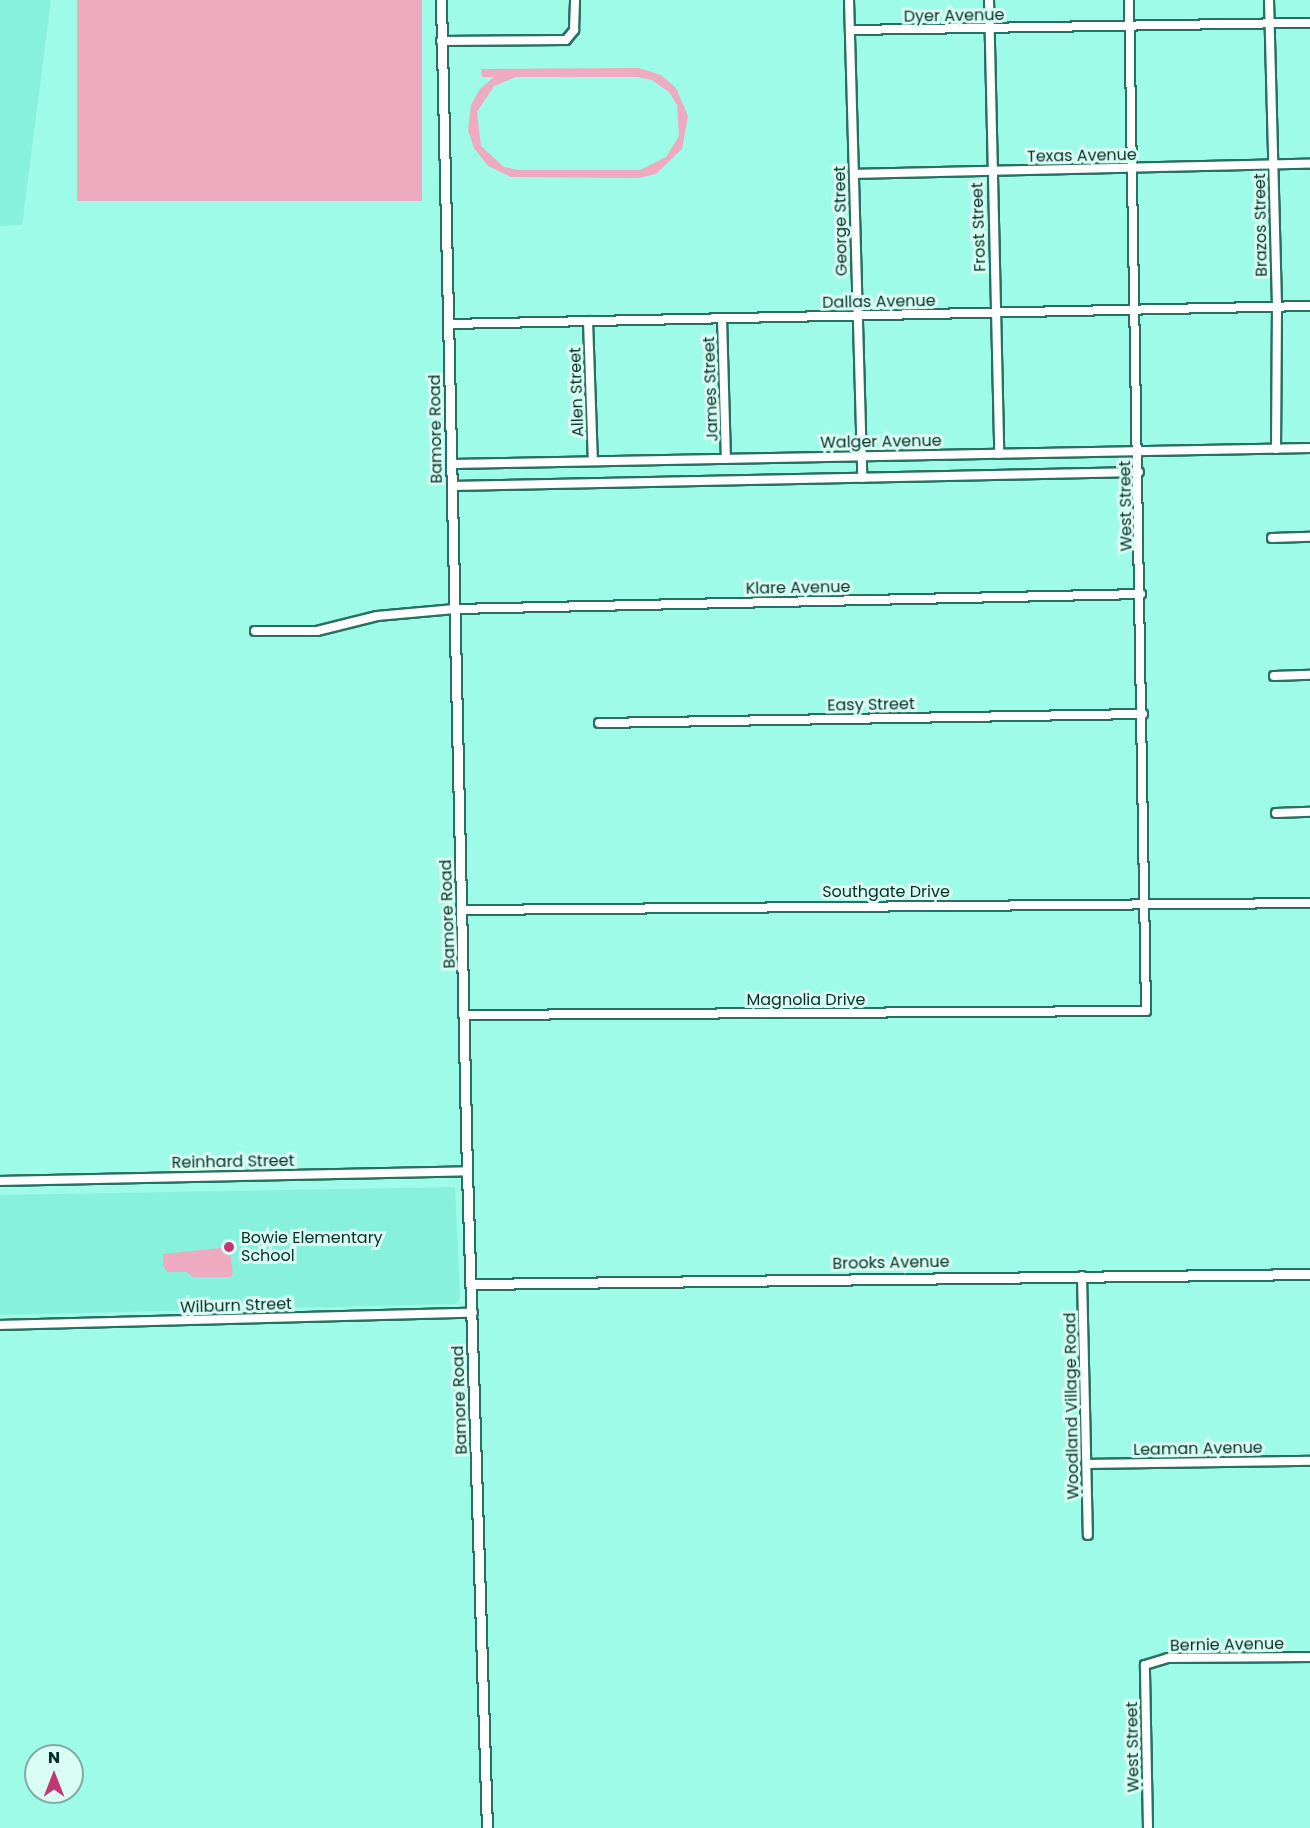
<!DOCTYPE html>
<html>
<head>
<meta charset="utf-8">
<style>
  body { margin:0 }
  #map { position:relative; width:1310px; height:1828px; overflow:hidden; background:#9efbe7; font-family:Poppins,sans-serif }
  div>[style] { position:absolute }
  .built>* { inset:0; background:#88f1dc }
  .green>* { inset:0; background:#eeaabf; transform-origin:0 0 }
  .roads { filter:drop-shadow(2px 0 #277062) drop-shadow(-2px 0 #277062) drop-shadow(0 2px #277062) drop-shadow(0 -2px #277062) }
  .minor>* { height:8px; margin:-4px; padding:0 4px; transform-origin:4px; border-radius:4px; background:#fff }
  .tertiary>* { height:9px; margin:-4.5px; padding:0 4.5px; transform-origin:4.5px; border-radius:4.5px; background:#fff }
  .dots>* { width:16px; height:16px; translate:-50% -50%; box-sizing:border-box; border:3px solid #d9fcf3; border-radius:50% }
  span { translate:-50% -50%; white-space:nowrap; text-align:center; line-height:1.15; -webkit-text-stroke:6px #d9fcf3; paint-order:stroke }
  .street-label { font-size:16px; color:#053029 }
  .poi-label { font-size:16px; color:#053029 }
  .left { translate:0 -50%; text-align:left }
  .north { position:absolute; left:24px; top:1744px; width:60px; height:60px; box-sizing:border-box; background:#d9fcf3; border:2px solid #84aaa2; border-radius:50%; rotate:0deg; font-size:16px; font-weight:700; line-height:24px; text-align:center; color:#053029 }
  .north::after { content:''; display:block; margin:auto; width:21px; height:27px; background:#c13772; clip-path:polygon(50% 0,100% 100%,50% 72%,0 100%) }
</style>
</head>
<body>
<div id="map">
  <div class="built">
    <div style="clip-path:polygon(0 0,51px 0,22px 225px,0 226px)"></div>
    <div style="clip-path:polygon(455px 1187px,460px 1299px,456px 1304px,0 1315px,0 1195px)"></div>
  </div>
  <div class="green">
    <div style="left:77px;top:0;width:345px;height:201px"></div>
    <div style="clip-path:polygon(evenodd,639px 68px,661px 75px,676px 88px,688px 116px,682px 149px,656px 174px,639px 178px,511px 177px,488px 166px,474px 148px,468px 130px,471px 105px,480px 89px,494px 77px,482px 77px,481px 69px,639px 68px,516px 77px,638px 77px,652px 80px,669px 92px,677px 105px,679px 136px,666px 157px,640px 170px,519px 170px,504px 167px,481px 146px,477px 112px,494px 86px,516px 77px)"></div>
    <div style="clip-path:polygon(229px 1247px,233px 1274px,230px 1277px,193px 1277px,187px 1272px,167px 1272px,163px 1265px,163px 1254px)"></div>
  </div>
  <div class="roads">
    <div class="minor">
      <div style="left:849px;top:0;width:478px;rotate:88.4deg"></div>
      <div style="left:989px;top:0;width:454px;rotate:88.7deg"></div>
      <div style="left:1269px;top:0;width:307px;rotate:88.5deg"></div>
      <div style="left:1277px;top:307px;width:142px;rotate:90.4deg"></div>
      <div style="left:850px;top:30px;width:460px;rotate:-0.9deg"></div>
      <div style="left:441px;top:41px;width:125px;rotate:-0.5deg"></div>
      <div style="left:566px;top:40px;width:13px;rotate:-51deg"></div>
      <div style="left:574px;top:30px;width:30px;rotate:-88deg"></div>
      <div style="left:854px;top:174px;width:456px;rotate:-1.3deg"></div>
      <div style="left:722px;top:318px;width:141px;rotate:88.4deg"></div>
      <div style="left:588px;top:321px;width:140px;rotate:88deg"></div>
      <div style="left:449px;top:324px;width:861px;rotate:-1.2deg"></div>
      <div style="left:452px;top:464px;width:858px;rotate:-1.07deg"></div>
      <div style="left:452px;top:486px;width:687px;rotate:-1.17deg"></div>
      <div style="left:1272px;top:538px;width:38px;rotate:-2deg"></div>
      <div style="left:255px;top:631px;width:62px"></div>
      <div style="left:317px;top:631px;width:62px;rotate:-14deg"></div>
      <div style="left:377px;top:616px;width:78px;rotate:-5.1deg"></div>
      <div style="left:455px;top:609px;width:686px;rotate:-1.25deg"></div>
      <div style="left:1274px;top:676px;width:36px;rotate:-2deg"></div>
      <div style="left:599px;top:723px;width:544px;rotate:-0.95deg"></div>
      <div style="left:1276px;top:813px;width:34px;rotate:-2deg"></div>
      <div style="left:463px;top:910px;width:847px;rotate:-0.47deg"></div>
      <div style="left:466px;top:1015px;width:680px;rotate:-0.34deg"></div>
      <div style="left:1146px;top:1011px;width:1011px;rotate:-90.96deg"></div>
      <div style="left:0;top:1181px;width:467px;rotate:-1.2deg"></div>
      <div style="left:1082px;top:1276px;width:259px;rotate:88.7deg"></div>
      <div style="left:0;top:1325px;width:473px;rotate:-1.5deg"></div>
      <div style="left:1087px;top:1464px;width:223px;rotate:-0.8deg"></div>
      <div style="left:1148px;top:1828px;width:163px;rotate:-91.1deg"></div>
      <div style="left:1145px;top:1665px;width:24px;rotate:-17deg"></div>
      <div style="left:1168px;top:1658px;width:142px;rotate:-0.4deg"></div>
    </div>
    <div class="tertiary">
      <div style="left:441px;top:0;width:1171px;rotate:88.73deg"></div>
      <div style="left:467px;top:1171px;width:657px;rotate:88.26deg"></div>
      <div style="left:472px;top:1284px;width:838px;rotate:-0.68deg"></div>
    </div>
  </div>
  <div class="dots">
    <div style="left:229px;top:1247px;background:#c13772"></div>
  </div>
  <div class="street-label">
    <span style="left:954px;top:16px;rotate:-1deg">Dyer Avenue</span>
    <span style="left:1082px;top:156px;rotate:-1deg">Texas Avenue</span>
    <span style="left:841px;top:221px;rotate:-91deg">George Street</span>
    <span style="left:1261px;top:225px;rotate:-91deg">Brazos Street</span>
    <span style="left:979px;top:227px;rotate:-92deg">Frost Street</span>
    <span style="left:879px;top:302px;rotate:-1deg">Dallas Avenue</span>
    <span style="left:711px;top:389px;rotate:-92deg">James Street</span>
    <span style="left:577px;top:392px;rotate:-92deg">Allen Street</span>
    <span style="left:436px;top:429px;rotate:-91deg">Bamore Road</span>
    <span style="left:881px;top:442px;rotate:-1deg">Walger Avenue</span>
    <span style="left:1126px;top:506px;rotate:-91deg">West Street</span>
    <span style="left:798px;top:588px;rotate:-1deg">Klare Avenue</span>
    <span style="left:871px;top:705px;rotate:-1deg">Easy Street</span>
    <span style="left:886px;top:892px">Southgate Drive</span>
    <span style="left:448px;top:914px;rotate:-92deg">Bamore Road</span>
    <span style="left:806px;top:1000px">Magnolia Drive</span>
    <span style="left:233px;top:1162px;rotate:-1deg">Reinhard Street</span>
    <span style="left:891px;top:1263px;rotate:-1deg">Brooks Avenue</span>
    <span style="left:236px;top:1306px;rotate:-2deg">Wilburn Street</span>
    <span style="left:460px;top:1400px;rotate:-92deg">Bamore Road</span>
    <span style="left:1072px;top:1406px;rotate:-91deg">Woodland Village Road</span>
    <span style="left:1198px;top:1449px;rotate:-1deg">Leaman Avenue</span>
    <span style="left:1227px;top:1645px;rotate:-1deg">Bernie Avenue</span>
    <span style="left:1133px;top:1747px;rotate:-91deg">West Street</span>
  </div>
  <div class="poi-label">
    <span class="left" style="left:241px;top:1247px">Bowie Elementary<br>School</span>
  </div>
  <div class="north">N</div>
</div>
</body>
</html>
